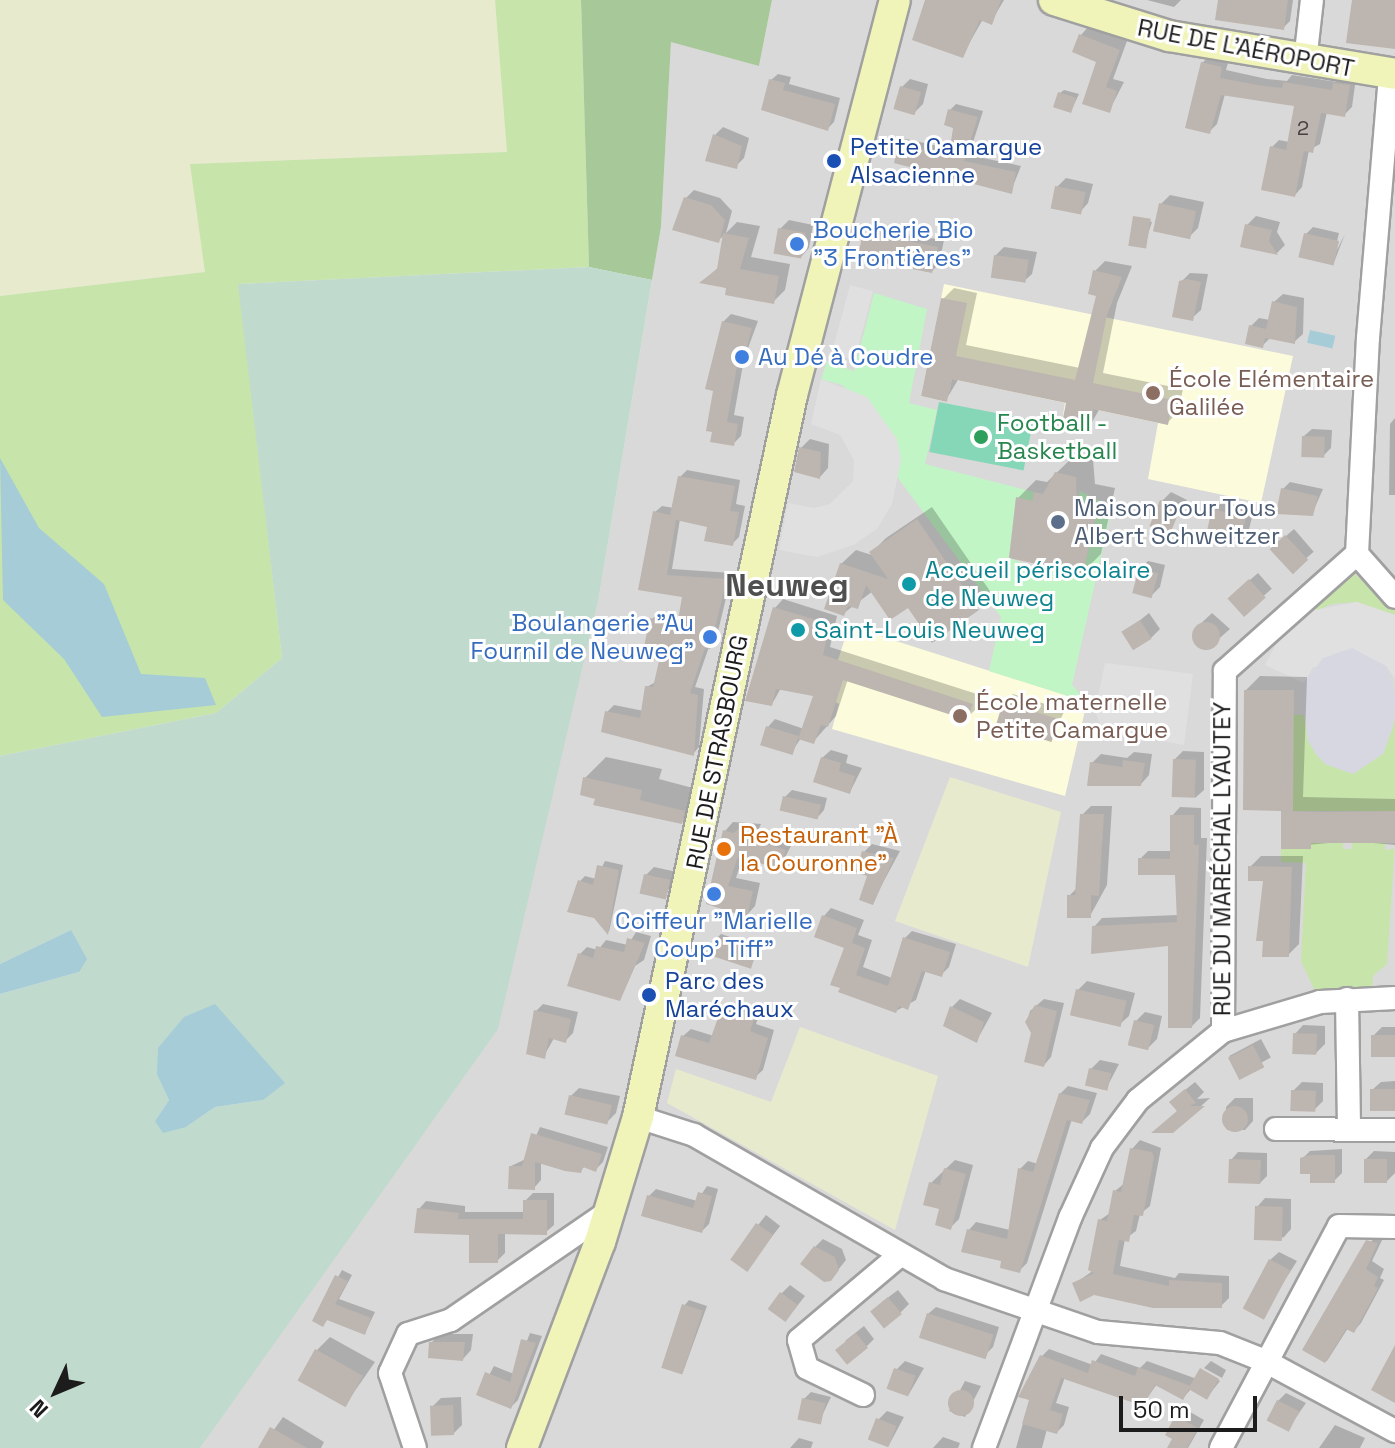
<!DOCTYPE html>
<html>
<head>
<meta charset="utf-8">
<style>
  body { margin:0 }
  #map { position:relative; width:1395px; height:1448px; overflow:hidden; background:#ede9e2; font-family:"Space Grotesk",sans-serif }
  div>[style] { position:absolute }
  .residential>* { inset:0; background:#dad9d9 }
  .education>* { inset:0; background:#fcfcdc }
  .farmland>* { inset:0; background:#e8eace }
  .grass>* { inset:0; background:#c7e4ab }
  .forest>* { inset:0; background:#a7c99a }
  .wetland>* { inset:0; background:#c0dace }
  .park>* { inset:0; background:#c1f5c6 }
  .pitch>* { inset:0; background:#85d7b8; transform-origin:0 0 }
  .parking>* { inset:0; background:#e0e0e0; transform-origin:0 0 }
  .plaza>* { inset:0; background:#d7d7e2 }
  .water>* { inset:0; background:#a5ccd7; transform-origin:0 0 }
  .shadow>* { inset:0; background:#0003; transform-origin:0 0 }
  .building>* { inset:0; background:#bdb5af; transform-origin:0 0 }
  .round { border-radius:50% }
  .roads { filter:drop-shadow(2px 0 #a0a0a0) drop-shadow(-2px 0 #a0a0a0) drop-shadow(0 2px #a0a0a0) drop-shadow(0 -2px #a0a0a0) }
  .street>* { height:22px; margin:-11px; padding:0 11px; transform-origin:11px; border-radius:11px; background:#fff }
  .secondary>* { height:30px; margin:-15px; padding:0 15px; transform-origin:15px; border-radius:15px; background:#f1f4b9 }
  .dots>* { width:22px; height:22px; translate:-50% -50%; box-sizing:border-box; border:4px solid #fff; border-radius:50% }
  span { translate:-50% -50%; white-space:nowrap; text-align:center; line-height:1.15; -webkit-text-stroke:6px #fff; paint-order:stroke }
  .number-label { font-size:20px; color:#444241 }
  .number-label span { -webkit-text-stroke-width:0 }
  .street-label { font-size:24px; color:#1c1c1c }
  .transit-label { font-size:24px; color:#164399 }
  .left { translate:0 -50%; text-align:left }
  .shop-label { font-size:24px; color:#366cbe }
  .right { translate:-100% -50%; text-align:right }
  .education-label { font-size:24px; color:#785e54 }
  .leisure-label { font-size:24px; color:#27864d }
  .service-label { font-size:24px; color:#4e5e75 }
  .culture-label { font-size:24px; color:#0d838f }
  .food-label { font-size:24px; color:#c56008 }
  .district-label { font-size:32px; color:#4f4f4f; font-weight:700 }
  .north { position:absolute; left:16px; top:1352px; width:80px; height:80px; -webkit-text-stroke:6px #fff; paint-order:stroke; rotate:226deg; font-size:22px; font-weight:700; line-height:32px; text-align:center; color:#1c1c1c }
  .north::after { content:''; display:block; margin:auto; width:28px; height:36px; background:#1c1c1c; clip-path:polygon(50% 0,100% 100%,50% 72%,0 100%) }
  .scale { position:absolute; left:1119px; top:1396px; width:138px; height:36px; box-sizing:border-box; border:4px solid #1c1c1c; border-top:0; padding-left:10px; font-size:24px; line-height:28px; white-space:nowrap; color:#1c1c1c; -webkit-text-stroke:6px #fff; paint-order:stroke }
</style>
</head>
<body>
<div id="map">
  <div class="residential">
    <div style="clip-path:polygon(772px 0,1395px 0,1395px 1448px,200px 1448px,301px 1301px,599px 596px,661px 227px,671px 41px,759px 66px)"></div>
  </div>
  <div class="education">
    <div style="clip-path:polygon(944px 284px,1293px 356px,1261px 503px,1148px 479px,1158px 423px,1093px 409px,1087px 434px,1061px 428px,1065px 403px,952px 379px,947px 402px,921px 396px)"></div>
    <div style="clip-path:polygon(849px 626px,1087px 702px,1065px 796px,832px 729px,839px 704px,826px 697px)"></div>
  </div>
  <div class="farmland">
    <div style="clip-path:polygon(0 0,495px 0,508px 152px,191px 164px,205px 272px,0 296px)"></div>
    <div style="clip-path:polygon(950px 777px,1061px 812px,1028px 967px,895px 921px)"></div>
    <div style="clip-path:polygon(800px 1027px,938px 1076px,895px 1230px,667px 1103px,676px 1069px,771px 1102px)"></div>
  </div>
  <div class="grass">
    <div style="clip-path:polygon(495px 0,581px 0,589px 267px,239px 284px,282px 658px,216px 713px,0 756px,0 296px,205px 272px,190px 164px,507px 152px)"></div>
    <div style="clip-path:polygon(1351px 571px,1395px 608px,1395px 615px,1357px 602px,1332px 604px,1300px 618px)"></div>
    <div style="clip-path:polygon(1293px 715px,1304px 715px,1308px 741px,1383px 754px,1395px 719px,1395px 811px,1293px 811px)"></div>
    <div style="clip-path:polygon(1281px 843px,1301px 843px,1302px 849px,1310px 849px,1311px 843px,1343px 843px,1343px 849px,1352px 849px,1352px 843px,1385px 843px,1385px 850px,1394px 849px,1395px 843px,1387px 964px,1373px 976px,1372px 998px,1320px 1002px,1301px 961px,1306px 863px,1281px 862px)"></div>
  </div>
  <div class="forest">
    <div style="clip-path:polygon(581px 0,772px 0,759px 66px,671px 42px,661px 227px,652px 280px,589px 267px)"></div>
  </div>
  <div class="wetland">
    <div style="clip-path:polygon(evenodd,589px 267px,652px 280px,599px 596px,498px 1029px,200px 1448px,0 1448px,0 994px,79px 972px,71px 930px,0 964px,0 756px,216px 713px,282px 658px,238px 284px,589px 267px,164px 1088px,263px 1100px,215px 1107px,186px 1127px,155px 1121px,169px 1100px,164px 1088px)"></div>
  </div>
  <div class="park">
    <div style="clip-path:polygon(874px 293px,927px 309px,909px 403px,937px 410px,925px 464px,1034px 492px,1032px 501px,1016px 498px,1009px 558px,1049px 572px,1051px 568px,1083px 574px,1098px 507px,1077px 502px,1080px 491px,1112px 507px,1072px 685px,1087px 702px,989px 671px,1001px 617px,898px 478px,897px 439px,842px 385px,821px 379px,827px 362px,854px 371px)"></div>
  </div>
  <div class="pitch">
    <div style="left:939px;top:402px;width:96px;height:51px;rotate:11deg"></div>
  </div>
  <div class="parking">
    <div style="left:850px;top:285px;width:24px;height:71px;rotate:15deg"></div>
    <div style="clip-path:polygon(821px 379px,867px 397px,897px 439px,901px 460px,892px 504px,877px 529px,853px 545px,817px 557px,779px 550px,788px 503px,814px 508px,830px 504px,853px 481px,854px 460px,840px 435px,811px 424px)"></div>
    <div style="clip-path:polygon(1357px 602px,1395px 615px,1395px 679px,1386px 666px,1313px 667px,1304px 683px,1265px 665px,1282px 633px,1309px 611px)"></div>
    <div style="clip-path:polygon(1105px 663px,1193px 674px,1184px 745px,1102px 730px,1095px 711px)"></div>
  </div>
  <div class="plaza">
    <div style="clip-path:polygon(1352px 648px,1386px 666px,1395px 695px,1393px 727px,1383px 754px,1353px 774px,1325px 764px,1316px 754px,1308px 741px,1303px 695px,1304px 683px,1323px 658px)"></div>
  </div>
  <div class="water">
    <div style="left:1310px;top:330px;width:26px;height:13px;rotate:13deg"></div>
    <div style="clip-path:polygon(0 458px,39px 528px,104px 584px,141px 674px,205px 678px,216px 705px,102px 717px,64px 659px,3px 600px)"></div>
    <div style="clip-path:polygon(71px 930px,87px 959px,79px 972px,0 994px,0 964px)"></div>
    <div style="clip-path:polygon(215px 1004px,285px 1083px,263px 1100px,215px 1107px,186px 1127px,163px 1133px,155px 1121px,169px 1100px,157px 1074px,158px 1048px,184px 1017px)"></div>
  </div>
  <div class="shadow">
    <div style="clip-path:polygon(928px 0,1004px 0,991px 22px,983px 19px,962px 56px)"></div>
    <div style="clip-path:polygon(1147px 0,1181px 0,1174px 7px)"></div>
    <div style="clip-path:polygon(1220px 0,1293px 0,1290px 21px,1283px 28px)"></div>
    <div style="clip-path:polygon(1089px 26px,1127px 41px,1113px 79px,1124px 82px,1109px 111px,1098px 61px,1081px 35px)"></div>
    <div style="clip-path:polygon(1210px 56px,1229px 59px,1226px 70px,1267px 79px,1287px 81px,1292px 75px,1337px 82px,1343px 76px,1356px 78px,1352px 107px,1345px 114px,1327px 112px,1320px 144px,1309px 150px,1302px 187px,1295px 195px,1272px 147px,1279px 140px,1289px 142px,1297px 104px,1225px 94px,1217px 124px,1209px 132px,1202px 63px)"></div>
    <div style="clip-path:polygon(778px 74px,791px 77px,789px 84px,840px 98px,834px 122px,827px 129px,771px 80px)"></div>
    <div style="clip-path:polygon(910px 79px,928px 84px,923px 104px,914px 113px,902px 87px)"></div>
    <div style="clip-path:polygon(1064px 90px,1079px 94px,1071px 111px,1060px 93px)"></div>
    <div style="clip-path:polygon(956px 104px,983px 111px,969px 155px,1021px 166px,1011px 191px,900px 145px,906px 139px,952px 149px,956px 126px,950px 110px)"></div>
    <div style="clip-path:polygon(723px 127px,749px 138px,744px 158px,736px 166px,715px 135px)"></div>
    <div style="clip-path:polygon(1066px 178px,1093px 184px,1088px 203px,1080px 212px,1057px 187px)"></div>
    <div style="clip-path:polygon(694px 190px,720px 198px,732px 211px,726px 233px,737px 222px,760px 226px,751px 257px,790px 264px,785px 290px,773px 302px,703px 281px,719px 267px,725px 234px,718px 241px,686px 198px)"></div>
    <div style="clip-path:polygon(1170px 195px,1204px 202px,1198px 228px,1189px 237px,1161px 204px)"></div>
    <div style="clip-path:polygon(1256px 216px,1280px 222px,1277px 232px,1285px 245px,1277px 253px,1242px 246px,1247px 225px)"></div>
    <div style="clip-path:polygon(1135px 218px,1152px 222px,1144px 246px)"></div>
    <div style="clip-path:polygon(789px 220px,813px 225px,809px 248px,801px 257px,780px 229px)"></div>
    <div style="clip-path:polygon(1313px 227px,1339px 233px,1333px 258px,1345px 234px,1333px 265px,1306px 234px)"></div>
    <div style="clip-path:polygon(872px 230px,944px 240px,939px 264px,932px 271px,864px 237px)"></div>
    <div style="clip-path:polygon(1004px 247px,1037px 252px,1032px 274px,1023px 282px,995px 256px)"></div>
    <div style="clip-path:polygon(1105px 261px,1132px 266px,1117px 303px,1103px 373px,1183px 389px,1178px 412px,1167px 423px,1100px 408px,1087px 431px,1068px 401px,959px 378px,946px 400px,943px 299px,954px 288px,977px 293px,966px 345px,1080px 368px,1099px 295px,1094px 272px)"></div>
    <div style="clip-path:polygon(1190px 273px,1208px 274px,1201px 310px,1192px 318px,1181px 282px)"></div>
    <div style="clip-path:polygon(1283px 294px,1304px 298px,1303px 334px,1294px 342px,1271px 337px,1262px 346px,1251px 326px,1259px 318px,1270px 320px,1274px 302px)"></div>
    <div style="clip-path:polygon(731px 314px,758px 321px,744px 359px,734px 415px,744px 417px,741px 436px,733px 444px,713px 440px,723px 322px)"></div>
    <div style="clip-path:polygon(1395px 418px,1395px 495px,1389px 495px,1390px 424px)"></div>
    <div style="clip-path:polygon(1312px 429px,1332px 430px,1331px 448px,1323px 456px,1304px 436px)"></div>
    <div style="clip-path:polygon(810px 439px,829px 444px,828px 468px,820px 477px,801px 448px)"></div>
    <div style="clip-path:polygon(1075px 455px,1093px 459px,1095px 484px,1115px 488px,1101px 554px,1083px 572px,1018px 498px,1036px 480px,1047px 482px)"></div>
    <div style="clip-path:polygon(687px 470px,740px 480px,736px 504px,745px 506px,739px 537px,732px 544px,709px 526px,680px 519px,672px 569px,732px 573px,716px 640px,709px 647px,695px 687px,704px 689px,699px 747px,693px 754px,607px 712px,614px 705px,644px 711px,647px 687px,657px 681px,661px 659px,652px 619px,659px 613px,680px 619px,684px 596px,640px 589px,655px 512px,662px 506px,674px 508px,680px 477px)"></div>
    <div style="clip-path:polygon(1290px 482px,1323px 489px,1312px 514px,1283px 489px)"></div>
    <div style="clip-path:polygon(1171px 492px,1187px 500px,1167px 532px,1162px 501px)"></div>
    <div style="clip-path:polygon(1222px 502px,1254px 509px,1249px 529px,1240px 538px,1214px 510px)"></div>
    <div style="clip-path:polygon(932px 507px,992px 594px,978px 608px,908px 605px,873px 591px,844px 613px,841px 564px,856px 550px,875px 556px,872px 552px,886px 538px)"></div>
    <div style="left:1294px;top:529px;width:30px;height:30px;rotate:49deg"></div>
    <div style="clip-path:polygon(1148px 561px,1165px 565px,1160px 587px,1152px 595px,1140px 569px)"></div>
    <div style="left:1258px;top:573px;width:21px;height:38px;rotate:49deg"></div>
    <div style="clip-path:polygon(783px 599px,837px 616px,830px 647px,980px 695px,975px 710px,967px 718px,848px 679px,836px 716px,813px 742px,801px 738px,791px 753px,768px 727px,775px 719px,804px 729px,816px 695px,781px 688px,772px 704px,775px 608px)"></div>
    <div style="clip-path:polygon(1149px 613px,1160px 629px,1151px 638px,1124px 633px)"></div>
    <div style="clip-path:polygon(1212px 613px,1230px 629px,1206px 650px,1193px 631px)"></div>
    <div style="clip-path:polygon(1260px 676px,1307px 677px,1303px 797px,1395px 799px,1395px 845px,1352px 841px,1283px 847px,1283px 809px,1246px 690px)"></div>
    <div style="clip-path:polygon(1013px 694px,1065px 710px,1050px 740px,1004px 703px)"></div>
    <div style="clip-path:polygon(831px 750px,848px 755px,846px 763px,862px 768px,850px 792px,822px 758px)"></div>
    <div style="clip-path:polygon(1183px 751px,1204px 752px,1204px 790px,1195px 798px,1174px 760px)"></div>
    <div style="clip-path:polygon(1134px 752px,1152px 754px,1149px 775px,1141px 784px,1089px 784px,1092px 763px,1101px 754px,1127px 758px)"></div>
    <div style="clip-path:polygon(606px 757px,662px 769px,659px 779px,704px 791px,702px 802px,681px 822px,597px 797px,585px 778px)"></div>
    <div style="clip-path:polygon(792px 790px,827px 798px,824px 810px,817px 818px,785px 797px)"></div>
    <div style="clip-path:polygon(1091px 806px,1112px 806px,1107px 885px,1090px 916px,1069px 896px,1078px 887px,1082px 815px)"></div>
    <div style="clip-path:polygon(1180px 807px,1201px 808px,1201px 838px,1207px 838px,1200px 1018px,1192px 1026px,1170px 944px,1094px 927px,1102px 918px,1178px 915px,1177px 873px,1140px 859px,1148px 851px,1172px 851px,1172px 816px)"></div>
    <div style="clip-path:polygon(733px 822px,761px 824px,758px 831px,793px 842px,780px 867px,743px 856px,736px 878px,760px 883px,755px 906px,747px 915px,709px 902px,725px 831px)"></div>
    <div style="clip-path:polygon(872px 844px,900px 851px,872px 903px,864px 852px)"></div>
    <div style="clip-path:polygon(1261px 856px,1303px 856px,1299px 944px,1288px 955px,1265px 879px,1250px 867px)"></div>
    <div style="clip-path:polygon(605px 861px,623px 865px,609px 932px,580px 881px,585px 876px,596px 879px)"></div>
    <div style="clip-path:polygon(654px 867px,677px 872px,665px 897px,646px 875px)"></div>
    <div style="clip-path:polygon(831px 908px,864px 920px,858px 935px,872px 940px,863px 967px,892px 978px,904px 939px,912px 931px,956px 944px,949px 967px,941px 975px,926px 970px,916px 1000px,896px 1011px,841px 991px,846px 946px,824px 916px)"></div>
    <div style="clip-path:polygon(636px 932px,651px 936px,644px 960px,635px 966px,620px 999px,580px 954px,587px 947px,598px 950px,606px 940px,628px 945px)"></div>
    <div style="clip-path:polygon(721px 934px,760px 947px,750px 967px,717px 938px)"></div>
    <div style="clip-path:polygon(1087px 981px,1135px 993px,1129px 1016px,1120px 1024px,1078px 990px)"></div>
    <div style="clip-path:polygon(960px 999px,992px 1013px,977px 1040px,952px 1007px)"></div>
    <div style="clip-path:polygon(1044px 999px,1064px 1003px,1051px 1057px,1044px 1065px,1027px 1022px,1030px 1011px)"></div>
    <div style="clip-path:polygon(742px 1002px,761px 1009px,756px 1024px,774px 1030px,763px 1070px,755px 1077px,683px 1036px,691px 1029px,714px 1036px,720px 1016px)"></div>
    <div style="clip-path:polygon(543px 1004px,578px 1012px,573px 1033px,566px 1040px,554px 1038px,544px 1056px,536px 1011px)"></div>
    <div style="clip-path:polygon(1145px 1012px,1162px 1016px,1157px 1039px,1148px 1048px,1136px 1021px)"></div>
    <div style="clip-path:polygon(1303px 1025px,1325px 1026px,1325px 1044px,1316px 1053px,1295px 1034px)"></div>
    <div style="clip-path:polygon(1382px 1027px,1395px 1027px,1395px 1055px,1373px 1036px)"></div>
    <div style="left:1261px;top:1039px;width:21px;height:36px;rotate:62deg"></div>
    <div style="clip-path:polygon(1100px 1060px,1119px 1064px,1106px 1089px,1091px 1069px)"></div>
    <div style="clip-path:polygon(1395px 1081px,1395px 1107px,1372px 1090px,1381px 1082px)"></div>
    <div style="clip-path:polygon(1195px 1082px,1204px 1092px,1197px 1099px,1210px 1098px,1173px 1131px,1180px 1094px)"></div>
    <div style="clip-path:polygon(1302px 1082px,1323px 1083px,1323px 1101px,1314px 1110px,1293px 1091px)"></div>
    <div style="clip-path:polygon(1068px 1086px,1097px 1093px,1090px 1114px,1082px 1122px,1072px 1119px,1027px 1263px,1019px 1271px,969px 1230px,976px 1222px,1010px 1230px,1020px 1169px,1028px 1161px,1038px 1164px,1060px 1094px)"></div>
    <div style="clip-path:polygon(579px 1088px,620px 1096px,616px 1113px,607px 1122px,571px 1096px)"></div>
    <div style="clip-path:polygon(1235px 1098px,1253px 1098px,1253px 1121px,1245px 1130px,1227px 1130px,1226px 1107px)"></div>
    <div style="clip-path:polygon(540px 1127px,608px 1147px,603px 1162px,596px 1169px,585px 1166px,580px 1171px,541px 1161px,541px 1180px,534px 1188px,511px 1166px,526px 1159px)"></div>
    <div style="clip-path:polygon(1140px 1140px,1161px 1148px,1150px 1206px,1140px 1214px,1136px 1231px,1125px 1239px,1120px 1266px,1175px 1278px,1179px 1273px,1229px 1276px,1229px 1298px,1221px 1306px,1074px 1284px,1094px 1270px,1100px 1220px,1110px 1213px,1115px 1191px,1125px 1183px,1132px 1149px)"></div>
    <div style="clip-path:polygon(1342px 1149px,1342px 1173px,1334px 1181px,1312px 1172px,1302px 1159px,1310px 1151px)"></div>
    <div style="clip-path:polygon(1374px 1151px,1395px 1152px,1395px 1173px,1386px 1182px,1366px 1159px)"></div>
    <div style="clip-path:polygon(1238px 1152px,1267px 1153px,1267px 1176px,1260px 1183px,1231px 1160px)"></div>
    <div style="clip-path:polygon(955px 1160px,973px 1165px,959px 1219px,951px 1227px,931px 1183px)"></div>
    <div style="clip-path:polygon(707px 1186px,718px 1189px,709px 1224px,702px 1231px,649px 1196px,656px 1189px,697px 1201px)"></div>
    <div style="clip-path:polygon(533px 1193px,554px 1193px,554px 1225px,546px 1232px,505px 1232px,505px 1253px,497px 1261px,471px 1233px,419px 1209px,426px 1201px,465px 1206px,465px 1212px,525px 1212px,525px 1201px)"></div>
    <div style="clip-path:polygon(1265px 1198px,1291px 1199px,1291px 1229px,1283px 1238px,1257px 1207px)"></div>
    <div style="left:766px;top:1215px;width:18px;height:55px;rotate:38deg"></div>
    <div style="clip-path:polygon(1376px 1234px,1384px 1236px,1372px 1261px,1384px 1269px,1380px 1278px,1384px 1280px,1361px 1323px,1354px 1331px,1348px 1328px,1327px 1361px,1305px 1349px)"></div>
    <div style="clip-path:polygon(823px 1239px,842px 1249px,846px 1260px,838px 1270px,815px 1247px)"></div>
    <div style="clip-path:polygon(1279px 1252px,1297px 1261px,1262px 1316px,1270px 1260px)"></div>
    <div style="clip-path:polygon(342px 1270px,352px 1275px,339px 1299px,375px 1312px,365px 1333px,328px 1319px,323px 1324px,314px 1320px)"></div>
    <div style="clip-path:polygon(790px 1285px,805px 1296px,794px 1310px,781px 1294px)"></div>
    <div style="clip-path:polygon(898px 1290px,909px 1304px,900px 1313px,882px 1302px)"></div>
    <div style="clip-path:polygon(689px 1300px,707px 1306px,683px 1372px,684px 1306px)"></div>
    <div style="clip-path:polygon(936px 1307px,999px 1327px,993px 1347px,985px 1355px,928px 1314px)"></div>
    <div style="clip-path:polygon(864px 1326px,874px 1339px,867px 1346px,845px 1341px)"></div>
    <div style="clip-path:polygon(530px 1333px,542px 1336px,518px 1400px,511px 1407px,479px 1394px,494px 1366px,514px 1374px)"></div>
    <div style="clip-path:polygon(440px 1334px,473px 1334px,471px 1350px,463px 1359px,431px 1343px)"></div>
    <div style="clip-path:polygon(330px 1337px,375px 1362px,345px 1405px,317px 1350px)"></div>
    <div style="clip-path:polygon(1049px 1349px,1093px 1365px,1101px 1354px,1140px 1368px,1147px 1361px,1197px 1379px,1202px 1372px,1220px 1381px,1208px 1396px,1192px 1388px,1183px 1398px,1157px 1384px,1143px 1404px,1065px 1377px,1056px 1403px,1069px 1407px,1064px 1425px,1057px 1432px,1047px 1429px,1042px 1448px,1016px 1448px,1042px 1356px)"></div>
    <div style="clip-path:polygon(905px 1361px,924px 1368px,909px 1394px,896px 1370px)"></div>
    <div style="clip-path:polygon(1211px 1361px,1226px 1370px,1222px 1378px,1204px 1368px)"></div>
    <div style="clip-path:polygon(965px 1381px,981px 1386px,965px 1417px,949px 1411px)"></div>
    <div style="clip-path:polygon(811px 1392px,831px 1397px,819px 1422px,804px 1399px)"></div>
    <div style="clip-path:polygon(1286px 1393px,1306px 1403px,1288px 1429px,1278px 1401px)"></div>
    <div style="clip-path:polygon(461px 1397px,462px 1425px,454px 1433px,432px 1407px,441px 1398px)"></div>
    <div style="clip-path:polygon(1185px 1409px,1204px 1420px,1188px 1448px,1170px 1448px,1175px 1438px,1168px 1434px)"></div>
    <div style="clip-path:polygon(887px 1411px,904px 1417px,889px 1445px,878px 1420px)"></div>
    <div style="clip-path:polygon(283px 1417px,324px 1442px,321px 1448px,261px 1448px)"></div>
    <div style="clip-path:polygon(1335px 1425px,1365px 1438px,1360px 1448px,1319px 1448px)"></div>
    <div style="clip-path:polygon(943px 1437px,960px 1443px,958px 1448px,933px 1448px)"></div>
    <div style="clip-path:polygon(799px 1438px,813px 1442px,811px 1448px,790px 1448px)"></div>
  </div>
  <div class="building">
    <div style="clip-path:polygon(925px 0,1001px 0,992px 25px,980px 20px,963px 58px,912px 40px)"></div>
    <div style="clip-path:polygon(1218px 0,1288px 0,1284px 30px,1215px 20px)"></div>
    <div style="clip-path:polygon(1352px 0,1395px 0,1395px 49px,1346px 43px)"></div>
    <div style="clip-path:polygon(1079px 34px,1120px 50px,1106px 87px,1117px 91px,1110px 113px,1082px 104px,1096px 62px,1072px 52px)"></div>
    <div style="clip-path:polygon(1201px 62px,1222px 67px,1220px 78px,1258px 85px,1282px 88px,1283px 82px,1332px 90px,1333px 83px,1350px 85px,1345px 117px,1321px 113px,1313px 153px,1304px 151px,1295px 197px,1261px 190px,1270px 146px,1286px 150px,1294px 106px,1221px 95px,1210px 134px,1185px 128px)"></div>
    <div style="clip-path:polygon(769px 79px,785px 83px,783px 90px,835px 104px,828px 131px,761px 110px)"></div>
    <div style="left:900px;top:86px;width:22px;height:24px;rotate:16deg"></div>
    <div style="left:1058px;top:92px;width:19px;height:16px;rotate:18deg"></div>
    <div style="clip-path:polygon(948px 109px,978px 117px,964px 161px,1016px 172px,1012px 194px,894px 163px,898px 144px,949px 155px,953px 128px,944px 125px)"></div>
    <div style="clip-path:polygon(713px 134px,742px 146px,737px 169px,705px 161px)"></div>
    <div style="left:1055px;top:186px;width:31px;height:23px;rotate:11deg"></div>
    <div style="clip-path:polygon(684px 197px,711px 205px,725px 220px,719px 243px,672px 230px)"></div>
    <div style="left:1159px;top:203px;width:38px;height:29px;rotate:12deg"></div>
    <div style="left:1133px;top:216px;width:18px;height:30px;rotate:9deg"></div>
    <div style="clip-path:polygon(1245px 224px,1272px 230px,1269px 241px,1278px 255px,1240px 247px)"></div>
    <div style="left:778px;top:228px;width:28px;height:26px;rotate:10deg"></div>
    <div style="clip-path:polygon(723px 233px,749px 238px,740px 269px,779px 276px,774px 304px,725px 295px,726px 288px,699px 283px,717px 269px)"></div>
    <div style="left:1304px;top:233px;width:36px;height:25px;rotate:13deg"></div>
    <div style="clip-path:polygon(873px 234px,938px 247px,932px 273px,858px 258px,862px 236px)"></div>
    <div style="left:994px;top:255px;width:35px;height:23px;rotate:8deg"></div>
    <div style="clip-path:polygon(1093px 270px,1122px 277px,1107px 315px,1093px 383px,1173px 400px,1168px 425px,1093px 409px,1087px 434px,1061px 428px,1066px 403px,952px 379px,947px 402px,921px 396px,941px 298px,967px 303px,956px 356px,1075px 380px,1096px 296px,1088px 294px)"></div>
    <div style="clip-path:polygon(1187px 279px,1201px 282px,1193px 321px,1172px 317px,1179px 281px)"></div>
    <div style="clip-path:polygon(1272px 301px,1297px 307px,1295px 344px,1265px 338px,1263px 348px,1245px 344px,1249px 325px,1266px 329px)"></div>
    <div style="clip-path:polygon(722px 321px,752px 328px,743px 363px,738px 361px,727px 422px,738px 424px,734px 446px,710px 442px,712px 432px,706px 431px,713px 391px,705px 389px)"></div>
    <div style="left:1302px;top:436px;width:23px;height:21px;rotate:2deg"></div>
    <div style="clip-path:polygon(799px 447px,821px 452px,820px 479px,794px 472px)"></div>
    <div style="clip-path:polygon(1055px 472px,1076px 477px,1077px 502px,1098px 506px,1083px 574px,1009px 558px,1016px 497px,1032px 501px,1034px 492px,1043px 494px)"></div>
    <div style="clip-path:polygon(678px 476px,735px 486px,730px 511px,739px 512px,733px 546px,704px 541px,707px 527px,676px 520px,667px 575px,727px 579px,710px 649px,705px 648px,690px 693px,698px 695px,694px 756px,601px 732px,605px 711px,640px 718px,645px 686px,653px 687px,659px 661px,642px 656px,650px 618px,677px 626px,682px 597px,638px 590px,653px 511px,670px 515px)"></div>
    <div style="clip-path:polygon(1281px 488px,1318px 496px,1313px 516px,1276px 514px)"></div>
    <div style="left:1160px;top:500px;width:22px;height:28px;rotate:22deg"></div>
    <div style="left:1212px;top:509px;width:35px;height:24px;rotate:13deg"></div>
    <div style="clip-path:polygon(917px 519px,979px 610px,932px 643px,908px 608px,890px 620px,866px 585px,858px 609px,848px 606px,844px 616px,824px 609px,840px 563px,888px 579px,869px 552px)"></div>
    <div style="left:1285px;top:535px;width:34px;height:21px;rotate:47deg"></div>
    <div style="left:1139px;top:568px;width:20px;height:26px;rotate:15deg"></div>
    <div style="left:1249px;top:579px;width:25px;height:29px;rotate:48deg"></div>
    <div style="clip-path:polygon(773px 607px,830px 624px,823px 655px,973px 704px,967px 720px,843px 680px,828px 727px,821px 725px,814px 744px,798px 739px,813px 696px,776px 689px,772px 706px,745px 701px)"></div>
    <div style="left:1140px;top:620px;width:22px;height:22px;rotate:58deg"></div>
    <div class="round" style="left:1192px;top:622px;width:28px;height:28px"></div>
    <div style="clip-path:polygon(1244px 690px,1294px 690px,1293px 811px,1287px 811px,1322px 812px,1395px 811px,1395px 843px,1311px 843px,1311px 849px,1281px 849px,1281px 811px,1243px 810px)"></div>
    <div style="left:1003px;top:702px;width:58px;height:24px;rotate:17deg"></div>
    <div style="left:766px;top:726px;width:34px;height:20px;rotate:17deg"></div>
    <div style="clip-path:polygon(821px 757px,841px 763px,839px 771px,855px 776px,850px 794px,813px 782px)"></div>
    <div style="left:1173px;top:759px;width:23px;height:38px;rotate:2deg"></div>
    <div style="clip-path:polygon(1123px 760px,1145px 763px,1141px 786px,1087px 786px,1090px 762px,1122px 767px)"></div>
    <div style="clip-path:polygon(583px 777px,642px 790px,640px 800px,685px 811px,682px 824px,593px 805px,595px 799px,580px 795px)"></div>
    <div style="left:783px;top:796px;width:39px;height:15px;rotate:13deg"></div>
    <div style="clip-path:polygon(1080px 814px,1104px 814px,1099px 896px,1091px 895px,1091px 918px,1067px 918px,1067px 895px,1075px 895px)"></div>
    <div style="clip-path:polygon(1170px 815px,1194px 815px,1194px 845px,1199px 845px,1192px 1028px,1168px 1028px,1168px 946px,1091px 954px,1092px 926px,1177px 922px,1175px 875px,1138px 875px,1138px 858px,1170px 859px)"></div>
    <div style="clip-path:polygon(741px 828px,754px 832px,751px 839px,786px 850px,780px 869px,738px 857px,728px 886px,753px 891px,747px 917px,706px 904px,723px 830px,733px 833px)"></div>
    <div style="clip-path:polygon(862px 851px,894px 858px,873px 905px,859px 900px,867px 876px,856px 872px)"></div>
    <div style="clip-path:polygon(597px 865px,619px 870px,608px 935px,594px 918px,567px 912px,578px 880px,593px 885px)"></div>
    <div style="clip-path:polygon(1248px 866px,1292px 867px,1289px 957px,1262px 957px,1263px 941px,1256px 941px,1263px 881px,1248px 881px)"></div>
    <div style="left:644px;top:874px;width:27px;height:20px;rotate:13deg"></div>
    <div style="clip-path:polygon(822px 915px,857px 928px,852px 943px,865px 948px,856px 975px,888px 986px,903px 937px,950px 952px,942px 977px,922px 971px,908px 1010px,899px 1006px,896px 1013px,838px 992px,840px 988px,830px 985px,844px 948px,814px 937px)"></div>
    <div style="left:715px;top:937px;width:44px;height:19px;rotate:18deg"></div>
    <div style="clip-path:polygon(627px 938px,645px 943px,620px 1001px,567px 986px,578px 953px,593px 958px,596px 946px,624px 952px)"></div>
    <div style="left:1076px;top:989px;width:52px;height:27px;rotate:13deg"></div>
    <div style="clip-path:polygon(1035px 1005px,1057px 1011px,1044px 1067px,1024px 1062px,1031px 1033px,1025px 1022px)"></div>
    <div style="clip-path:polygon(950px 1006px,984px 1022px,977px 1043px,943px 1026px)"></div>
    <div style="clip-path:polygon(733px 1009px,755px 1016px,750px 1031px,768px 1038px,756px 1080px,675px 1056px,681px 1035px,709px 1043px,719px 1015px,729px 1018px)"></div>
    <div style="clip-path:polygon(534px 1010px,571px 1019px,566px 1043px,549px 1038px,545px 1059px,526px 1054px)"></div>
    <div style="left:1134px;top:1020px;width:21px;height:26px;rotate:14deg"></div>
    <div style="left:1293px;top:1033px;width:24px;height:21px;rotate:2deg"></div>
    <div style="left:1371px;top:1035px;width:24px;height:22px"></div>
    <div style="left:1253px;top:1045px;width:25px;height:28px;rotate:63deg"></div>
    <div style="left:1089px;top:1068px;width:23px;height:18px;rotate:13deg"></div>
    <div style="clip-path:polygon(1185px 1089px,1196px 1103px,1189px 1106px,1205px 1106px,1173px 1133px,1151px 1133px,1177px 1111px,1169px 1102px)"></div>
    <div style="left:1370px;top:1089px;width:25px;height:22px"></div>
    <div style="left:1291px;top:1090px;width:25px;height:21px;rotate:2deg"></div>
    <div style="clip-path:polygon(1059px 1093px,1090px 1100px,1082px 1124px,1067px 1120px,1020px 1273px,1000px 1268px,1001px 1261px,961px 1252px,967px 1229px,1007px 1239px,1018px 1168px,1033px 1172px)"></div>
    <div style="left:569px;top:1095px;width:44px;height:20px;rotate:13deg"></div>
    <div class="round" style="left:1222px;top:1106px;width:26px;height:26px"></div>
    <div style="clip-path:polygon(531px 1133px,602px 1154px,596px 1172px,583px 1167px,581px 1173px,565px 1171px,535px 1162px,535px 1190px,508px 1189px,509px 1166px,522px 1166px)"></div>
    <div style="clip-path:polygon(1130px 1148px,1152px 1152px,1154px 1157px,1143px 1216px,1134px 1215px,1129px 1242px,1119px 1240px,1113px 1274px,1169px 1286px,1169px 1280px,1222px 1283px,1222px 1308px,1153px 1308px,1094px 1295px,1080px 1302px,1072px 1283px,1094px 1273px,1088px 1270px,1098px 1219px,1107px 1221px,1113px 1190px,1121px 1192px)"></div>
    <div style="clip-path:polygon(1310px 1155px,1335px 1155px,1335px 1183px,1310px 1183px,1310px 1174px,1300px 1174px,1300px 1158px)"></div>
    <div style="left:1229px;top:1159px;width:32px;height:24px;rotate:2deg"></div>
    <div style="left:1364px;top:1159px;width:23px;height:24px"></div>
    <div style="clip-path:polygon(944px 1168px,966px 1174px,951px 1230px,935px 1225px,939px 1209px,923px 1205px,929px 1182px,940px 1185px)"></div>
    <div style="clip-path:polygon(698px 1192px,712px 1196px,702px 1233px,641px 1216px,647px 1195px,693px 1208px)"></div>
    <div style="clip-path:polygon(523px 1200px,547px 1200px,547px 1235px,498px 1234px,498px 1263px,469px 1263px,469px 1235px,414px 1233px,417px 1208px,459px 1213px,458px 1219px,523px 1219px)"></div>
    <div style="left:1255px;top:1206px;width:28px;height:34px;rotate:2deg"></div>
    <div style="left:756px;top:1223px;width:21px;height:45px;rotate:35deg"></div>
    <div style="clip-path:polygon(1366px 1240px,1378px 1243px,1366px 1269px,1378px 1277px,1374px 1286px,1378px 1288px,1354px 1333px,1346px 1329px,1325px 1363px,1302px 1350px)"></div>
    <div style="clip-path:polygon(814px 1246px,835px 1257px,839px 1270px,831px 1281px,824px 1282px,800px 1264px)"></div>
    <div style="left:1269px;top:1259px;width:24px;height:56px;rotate:28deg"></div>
    <div style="clip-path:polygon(335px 1275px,348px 1281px,335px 1304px,371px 1318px,365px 1335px,327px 1320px,323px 1327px,312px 1321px)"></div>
    <div style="left:780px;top:1292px;width:22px;height:21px;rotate:36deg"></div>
    <div style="left:888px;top:1297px;width:22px;height:23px;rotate:51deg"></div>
    <div style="left:682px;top:1304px;width:22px;height:67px;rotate:18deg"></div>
    <div style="left:927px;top:1313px;width:70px;height:26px;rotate:18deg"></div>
    <div style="left:856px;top:1333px;width:19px;height:27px;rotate:51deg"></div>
    <div style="clip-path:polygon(521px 1339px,536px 1343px,511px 1409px,476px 1395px,485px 1372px,510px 1382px)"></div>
    <div style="clip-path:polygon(429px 1342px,465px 1342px,463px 1361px,428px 1358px)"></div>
    <div style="clip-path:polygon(1395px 1345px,1395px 1403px,1371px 1390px)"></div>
    <div style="left:315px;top:1349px;width:55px;height:36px;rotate:29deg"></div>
    <div style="clip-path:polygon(1040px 1355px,1088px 1373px,1092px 1360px,1135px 1376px,1138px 1367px,1191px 1386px,1183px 1400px,1155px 1385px,1143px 1406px,1061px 1378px,1050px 1410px,1063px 1414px,1057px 1434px,1022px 1424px,1029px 1400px,1018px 1397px)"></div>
    <div style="left:894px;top:1368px;width:23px;height:22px;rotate:20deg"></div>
    <div style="left:1200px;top:1368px;width:22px;height:24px;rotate:30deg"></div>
    <div class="round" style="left:948px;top:1390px;width:26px;height:26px"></div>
    <div style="left:802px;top:1398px;width:24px;height:22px;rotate:12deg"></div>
    <div style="left:1277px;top:1400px;width:25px;height:23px;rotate:27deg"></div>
    <div style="left:453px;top:1405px;width:30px;height:23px;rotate:88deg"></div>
    <div style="clip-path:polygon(1175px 1416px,1198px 1428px,1187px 1448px,1167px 1448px,1172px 1439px,1165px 1435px)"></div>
    <div style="left:876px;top:1418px;width:22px;height:23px;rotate:21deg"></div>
    <div style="clip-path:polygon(270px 1427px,307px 1448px,258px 1448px)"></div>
  </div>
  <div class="roads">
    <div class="street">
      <div style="left:1305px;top:61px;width:61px;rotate:-83.5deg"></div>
      <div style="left:1357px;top:554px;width:216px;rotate:-87.1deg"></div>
      <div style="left:1368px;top:338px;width:265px;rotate:-85.2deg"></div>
      <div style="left:1357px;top:554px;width:57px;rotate:48.5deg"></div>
      <div style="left:1347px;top:999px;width:130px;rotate:89.1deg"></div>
      <div style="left:1223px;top:1031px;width:360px;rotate:-89.7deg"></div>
      <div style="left:1225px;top:671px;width:176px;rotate:-41.6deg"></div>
      <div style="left:638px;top:1117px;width:59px;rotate:17.8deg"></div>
      <div style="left:694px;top:1135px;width:289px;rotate:29.9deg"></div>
      <div style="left:944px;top:1279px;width:163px;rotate:19deg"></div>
      <div style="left:1098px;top:1332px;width:122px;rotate:5.2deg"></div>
      <div style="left:1220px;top:1343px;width:48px;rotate:21.8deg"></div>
      <div style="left:1265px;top:1361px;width:148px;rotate:28.3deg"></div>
      <div style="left:1276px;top:1129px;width:119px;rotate:0.5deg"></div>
      <div style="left:863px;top:1395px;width:62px;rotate:-154.3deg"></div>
      <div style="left:807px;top:1368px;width:29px;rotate:-106deg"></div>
      <div style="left:799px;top:1340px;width:132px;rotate:-40.1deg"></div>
      <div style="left:415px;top:1448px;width:79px;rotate:-108.4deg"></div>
      <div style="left:390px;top:1373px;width:43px;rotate:-65.2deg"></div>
      <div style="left:408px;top:1334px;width:45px;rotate:-18deg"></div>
      <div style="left:451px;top:1320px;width:194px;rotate:-34.5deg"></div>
      <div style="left:984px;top:1448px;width:246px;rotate:-69.5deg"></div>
      <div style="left:1070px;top:1218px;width:77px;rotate:-65.4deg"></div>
      <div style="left:1102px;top:1148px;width:60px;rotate:-53.1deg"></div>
      <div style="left:1138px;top:1100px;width:109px;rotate:-39.1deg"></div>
      <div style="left:1223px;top:1031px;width:101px;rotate:-16.6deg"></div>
      <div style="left:1320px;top:1002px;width:75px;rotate:-3.1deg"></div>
      <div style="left:1221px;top:1448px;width:251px;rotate:-62deg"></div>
      <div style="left:1339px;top:1226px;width:56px;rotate:1deg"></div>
    </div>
    <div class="secondary">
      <div style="left:1054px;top:0;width:121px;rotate:17.4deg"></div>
      <div style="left:1169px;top:36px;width:229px;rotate:9.5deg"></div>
      <div style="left:522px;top:1448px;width:220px;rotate:-69.3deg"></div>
      <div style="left:600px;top:1242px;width:131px;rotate:-73.1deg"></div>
      <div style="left:638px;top:1117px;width:738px;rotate:-77.96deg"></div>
      <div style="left:792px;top:395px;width:408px;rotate:-75.4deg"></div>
    </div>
  </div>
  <div class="dots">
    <div style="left:834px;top:161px;background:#1a4fb4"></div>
    <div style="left:797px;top:244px;background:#3f7fe0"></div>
    <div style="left:742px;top:357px;background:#3f7fe0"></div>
    <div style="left:1153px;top:393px;background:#8d6e63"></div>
    <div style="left:981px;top:437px;background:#2e9e5b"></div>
    <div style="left:1058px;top:522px;background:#5c6f8a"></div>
    <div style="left:909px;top:584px;background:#0f9aa8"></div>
    <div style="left:798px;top:630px;background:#0f9aa8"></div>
    <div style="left:710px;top:637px;background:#3f7fe0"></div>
    <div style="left:960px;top:716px;background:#8d6e63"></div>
    <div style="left:724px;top:849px;background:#e8710a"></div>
    <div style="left:714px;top:894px;background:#3f7fe0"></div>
    <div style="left:649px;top:995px;background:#1a4fb4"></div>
  </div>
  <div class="number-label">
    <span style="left:1303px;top:128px">2</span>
  </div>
  <div class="street-label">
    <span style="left:1246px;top:48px;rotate:11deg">RUE DE L'AÉROPORT</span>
    <span style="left:717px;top:752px;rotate:-79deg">RUE DE STRASBOURG</span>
    <span style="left:1222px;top:859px;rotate:-90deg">RUE DU MARÉCHAL LYAUTEY</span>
  </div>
  <div class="transit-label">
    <span class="left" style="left:850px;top:161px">Petite Camargue<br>Alsacienne</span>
    <span class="left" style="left:665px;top:995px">Parc des<br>Maréchaux</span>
  </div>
  <div class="shop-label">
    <span class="left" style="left:813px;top:244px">Boucherie Bio<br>"3 Frontières"</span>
    <span class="left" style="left:758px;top:357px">Au Dé à Coudre</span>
    <span class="right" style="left:694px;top:637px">Boulangerie "Au<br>Fournil de Neuweg"</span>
    <span style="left:714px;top:935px">Coiffeur "Marielle<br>Coup' Tiff"</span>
  </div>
  <div class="education-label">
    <span class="left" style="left:1169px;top:393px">École Elémentaire<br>Galilée</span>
    <span class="left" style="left:976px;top:716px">École maternelle<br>Petite Camargue</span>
  </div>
  <div class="leisure-label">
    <span class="left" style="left:997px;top:437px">Football -<br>Basketball</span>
  </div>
  <div class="service-label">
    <span class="left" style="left:1074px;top:522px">Maison pour Tous<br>Albert Schweitzer</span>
  </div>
  <div class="culture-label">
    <span class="left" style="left:925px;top:584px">Accueil périscolaire<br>de Neuweg</span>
    <span class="left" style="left:814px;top:630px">Saint-Louis Neuweg</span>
  </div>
  <div class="food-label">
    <span class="left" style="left:740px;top:849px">Restaurant "À<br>la Couronne"</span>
  </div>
  <div class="district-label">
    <span style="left:787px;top:585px">Neuweg</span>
  </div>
  <div class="north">N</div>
  <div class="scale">50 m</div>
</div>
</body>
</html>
